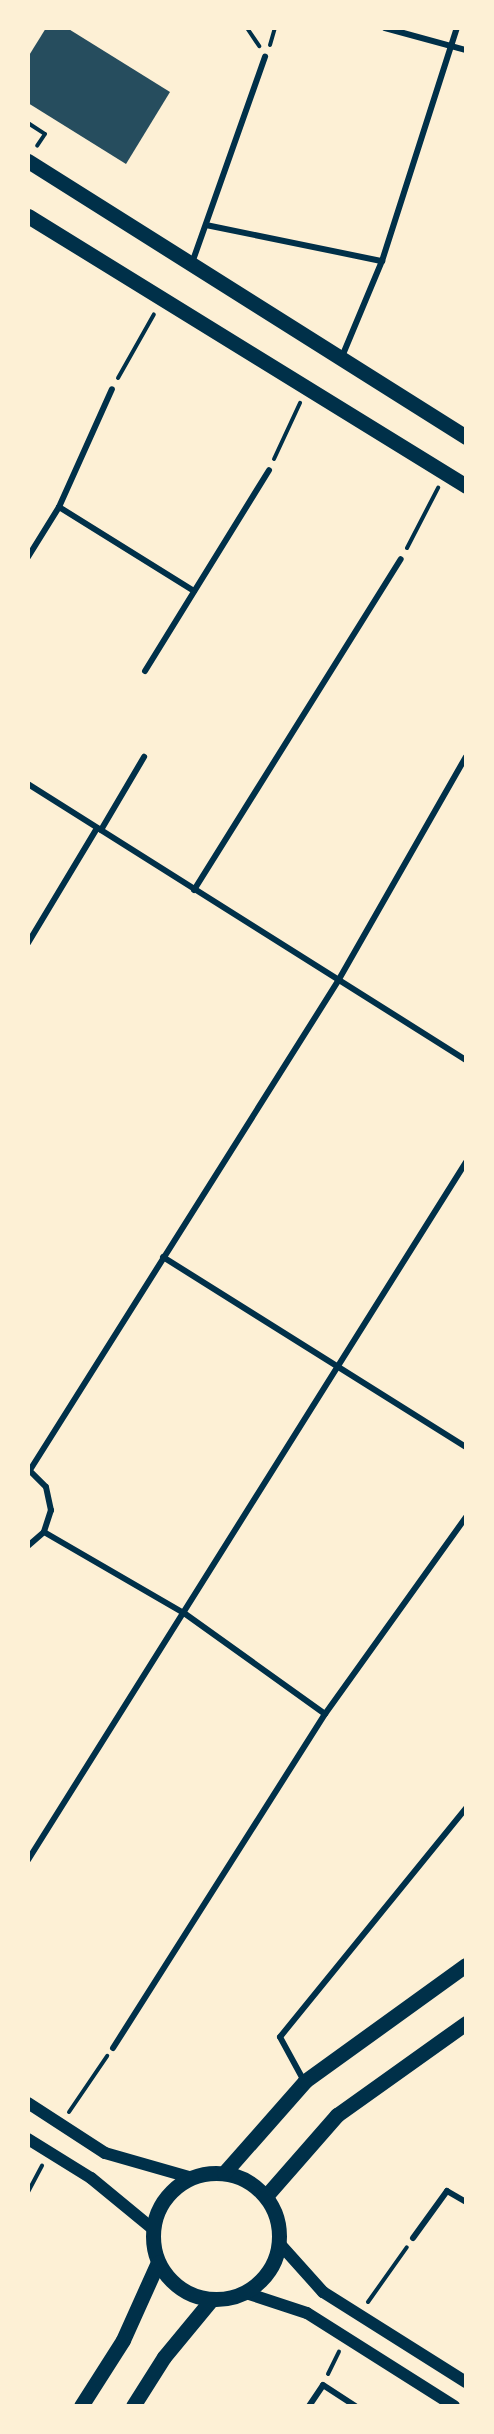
<!DOCTYPE html>
<html>
<head>
<meta charset="utf-8">
<style>
  body { margin:0 }
  #map { position:relative; width:494px; height:2434px; overflow:hidden; background:#fdf0d5; font-family:"Source Sans 3",sans-serif }
  div>[style] { position:absolute }
  .building>* { inset:0; background:#264d5e }
  .path>* { height:4px; margin:-2px; padding:0 2px; transform-origin:2px; border-radius:2px; background:#003049 }
  .minor>* { height:6px; margin:-3px; padding:0 3px; transform-origin:3px; border-radius:3px; background:#003049 }
  .secondary>* { height:12px; margin:-6px; padding:0 6px; transform-origin:6px; border-radius:6px; background:#003049 }
  .primary>* { height:15px; margin:-7.5px; padding:0 7.5px; transform-origin:7.5px; border-radius:7.5px; background:#003049 }
  .primary>.ring { margin:-7.5px; padding:0; box-sizing:content-box; background:none; border:15px solid #003049; border-radius:50% }
  span { translate:-50% -50%; white-space:nowrap; text-align:center; line-height:1.15; -webkit-text-stroke:5px #fdf0d5; paint-order:stroke }
  .frame { position:absolute; inset:0; border:30px solid #fdf0d5; pointer-events:none }
</style>
</head>
<body>
<div id="map">
  <div class="building">
    <div style="clip-path:polygon(46px 28px,67px 28px,170px 92px,126px 164px,28px 103px,28px 57px)"></div>
  </div>
  <div class="path">
    <div style="left:247px;top:28px;width:22px;rotate:56deg"></div>
    <div style="left:270px;top:45px;width:18px;rotate:-74deg"></div>
    <div style="left:28px;top:123px;width:20px;rotate:33deg"></div>
    <div style="left:45px;top:134px;width:14px;rotate:124deg"></div>
    <div style="left:118px;top:378px;width:73px;rotate:-60.6deg"></div>
    <div style="left:274px;top:459px;width:62px;rotate:-65.1deg"></div>
    <div style="left:407px;top:548px;width:68px;rotate:-62.7deg"></div>
    <div style="left:69px;top:2112px;width:68px;rotate:-55.8deg"></div>
    <div style="left:28px;top:2192px;width:30px;rotate:-62deg"></div>
    <div style="left:368px;top:2302px;width:67px;rotate:-54.7deg"></div>
    <div style="left:328px;top:2374px;width:25px;rotate:-64deg"></div>
  </div>
  <div class="minor">
    <div style="left:385px;top:28px;width:84px;rotate:15.2deg"></div>
    <div style="left:206px;top:225px;width:180px;rotate:11.6deg"></div>
    <div style="left:192px;top:263px;width:219px;rotate:-70.5deg"></div>
    <div style="left:341px;top:359px;width:106px;rotate:-67.3deg"></div>
    <div style="left:382px;top:261px;width:245px;rotate:-72.2deg"></div>
    <div style="left:59px;top:507px;width:159px;rotate:31.9deg"></div>
    <div style="left:28px;top:557px;width:59px;rotate:-58.2deg"></div>
    <div style="left:59px;top:507px;width:129px;rotate:-65.8deg"></div>
    <div style="left:145px;top:671px;width:236px;rotate:-58.3deg"></div>
    <div style="left:28px;top:784px;width:518px;rotate:32.22deg"></div>
    <div style="left:101px;top:830px;width:85px;rotate:-59.5deg"></div>
    <div style="left:194px;top:890px;width:390px;rotate:-58deg"></div>
    <div style="left:28px;top:943px;width:134px;rotate:-59deg"></div>
    <div style="left:163px;top:1257px;width:358px;rotate:32.1deg"></div>
    <div style="left:28px;top:1469px;width:25px;rotate:45deg"></div>
    <div style="left:46px;top:1487px;width:24px;rotate:78deg"></div>
    <div style="left:51px;top:1510px;width:23px;rotate:108deg"></div>
    <div style="left:44px;top:1532px;width:21px;rotate:139deg"></div>
    <div style="left:30px;top:1470px;width:578px;rotate:-57.79deg"></div>
    <div style="left:338px;top:981px;width:258px;rotate:-60.3deg"></div>
    <div style="left:44px;top:1532px;width:162px;rotate:30.1deg"></div>
    <div style="left:184px;top:1613px;width:173px;rotate:35.6deg"></div>
    <div style="left:28px;top:1860px;width:824px;rotate:-57.89deg"></div>
    <div style="left:113px;top:2048px;width:396px;rotate:-57.6deg"></div>
    <div style="left:325px;top:1714px;width:242px;rotate:-54.4deg"></div>
    <div style="left:304px;top:2081px;width:50px;rotate:-118.6deg"></div>
    <div style="left:280px;top:2037px;width:295px;rotate:-50.9deg"></div>
    <div style="left:413px;top:2238px;width:58px;rotate:-54.1deg"></div>
    <div style="left:447px;top:2191px;width:22px;rotate:30deg"></div>
    <div style="left:309px;top:2406px;width:25px;rotate:-56deg"></div>
    <div style="left:323px;top:2385px;width:38px;rotate:33deg"></div>
  </div>
  <div class="secondary">
    <div style="left:28px;top:2103px;width:92px;rotate:33deg"></div>
    <div style="left:105px;top:2153px;width:91px;rotate:16deg"></div>
    <div style="left:28px;top:2139px;width:74px;rotate:31.8deg"></div>
    <div style="left:91px;top:2178px;width:80px;rotate:39.4deg"></div>
    <div style="left:279px;top:2243px;width:66px;rotate:48.1deg"></div>
    <div style="left:323px;top:2292px;width:169px;rotate:32.2deg"></div>
    <div style="left:246px;top:2293px;width:64px;rotate:18.2deg"></div>
    <div style="left:307px;top:2313px;width:174px;rotate:32.3deg"></div>
  </div>
  <div class="primary">
    <div style="left:28px;top:161px;width:518px;rotate:32.22deg"></div>
    <div style="left:28px;top:216px;width:515px;rotate:31.65deg"></div>
    <div class="ring" style="left:153px;top:2173px;width:111px;height:111px"></div>
    <div style="left:224px;top:2173px;width:123px;rotate:-48.6deg"></div>
    <div style="left:305px;top:2081px;width:198px;rotate:-35.8deg"></div>
    <div style="left:266px;top:2196px;width:108px;rotate:-48.8deg"></div>
    <div style="left:337px;top:2115px;width:158px;rotate:-35.5deg"></div>
    <div style="left:81px;top:2406px;width:78px;rotate:-57.5deg"></div>
    <div style="left:123px;top:2340px;width:85px;rotate:-65.8deg"></div>
    <div style="left:133px;top:2406px;width:58px;rotate:-57.7deg"></div>
    <div style="left:164px;top:2357px;width:74px;rotate:-50.5deg"></div>
  </div>
  <div class="frame"></div>
</div>
</body>
</html>
